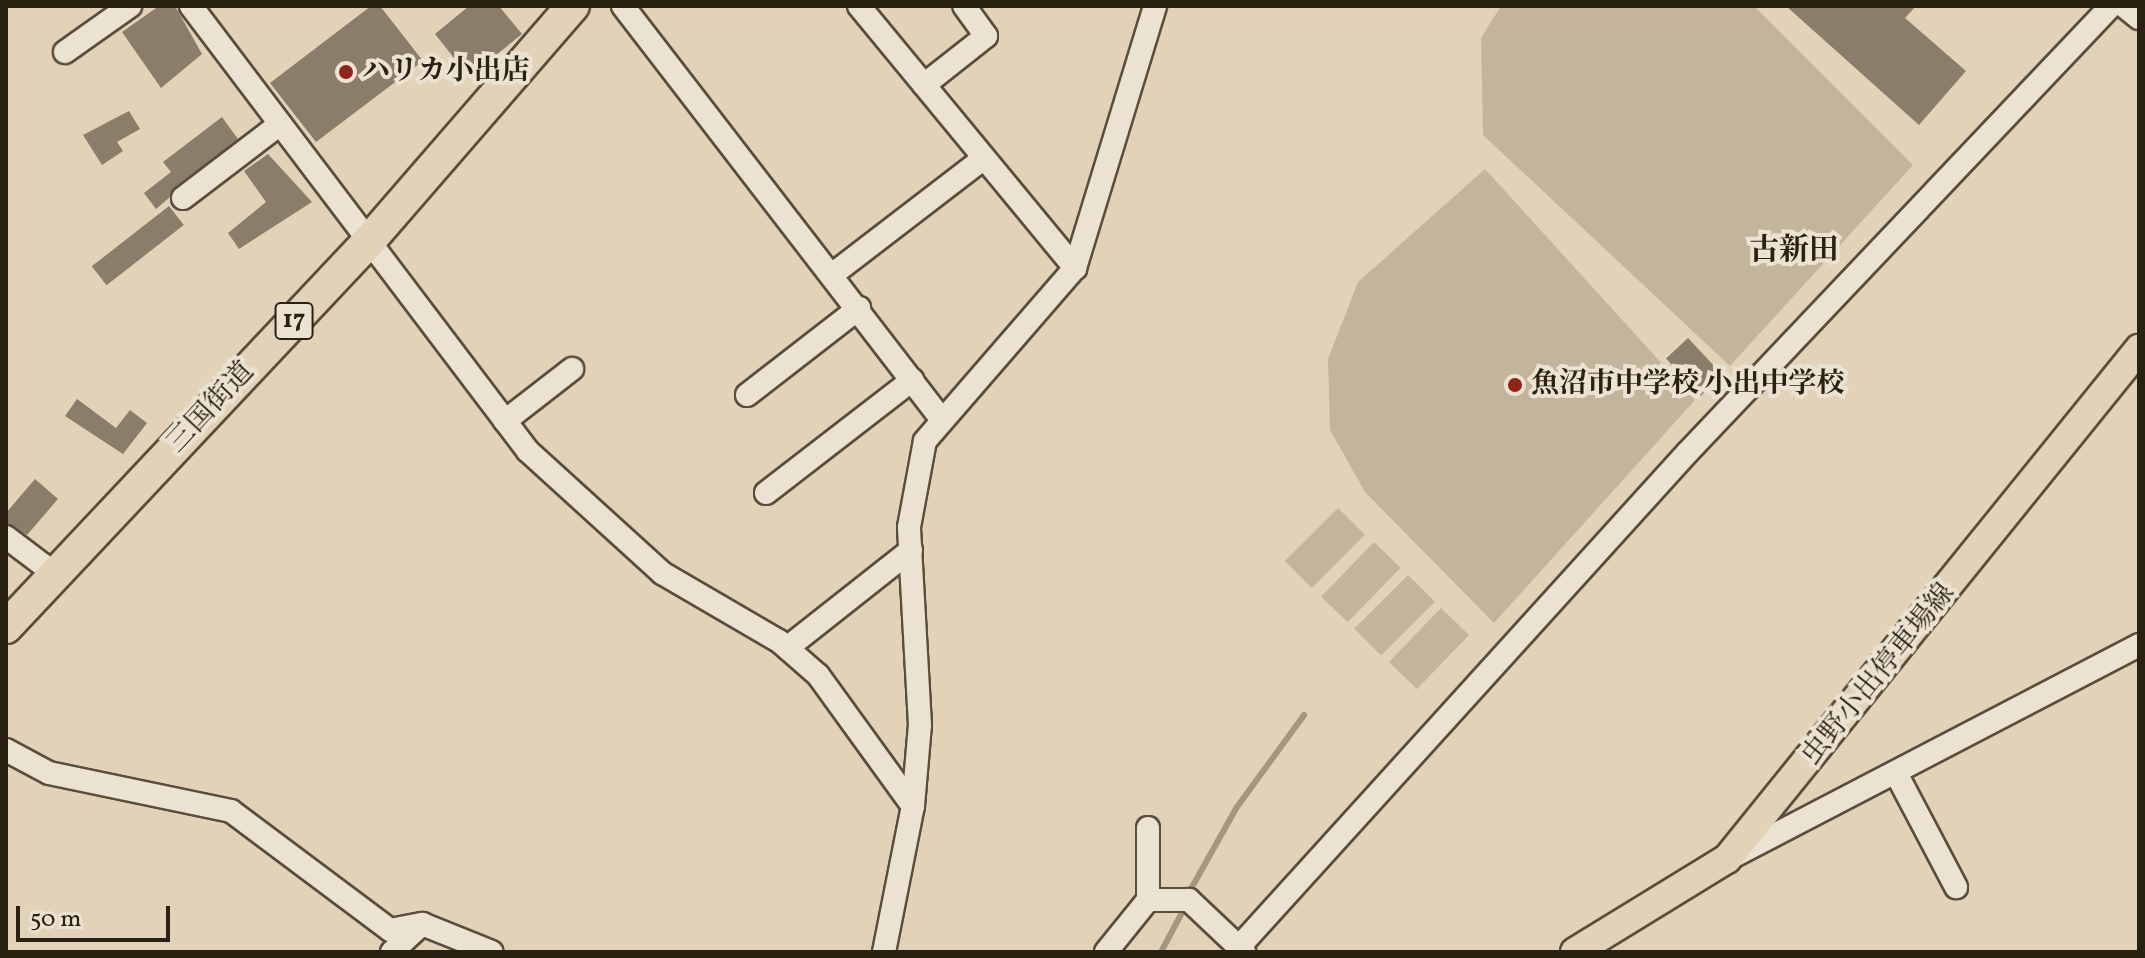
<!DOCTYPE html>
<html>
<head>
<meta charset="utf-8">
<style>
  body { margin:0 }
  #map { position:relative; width:2145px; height:958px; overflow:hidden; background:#e2d2b8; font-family:Vollkorn,"Noto Serif JP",serif }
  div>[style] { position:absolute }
  .green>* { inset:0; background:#c3b49c; transform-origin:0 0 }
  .stream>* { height:6px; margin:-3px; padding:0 3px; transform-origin:3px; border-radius:3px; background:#a49680 }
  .building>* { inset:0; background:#8a7d69; transform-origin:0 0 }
  .roads { filter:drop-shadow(2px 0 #594d3c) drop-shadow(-2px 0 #594d3c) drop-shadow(0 2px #594d3c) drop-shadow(0 -2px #594d3c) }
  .minor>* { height:22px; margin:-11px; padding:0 11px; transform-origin:11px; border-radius:11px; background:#ece2d1 }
  .major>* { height:28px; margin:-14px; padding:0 14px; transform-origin:14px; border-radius:14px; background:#e2d2b8 }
  .highway>* { height:32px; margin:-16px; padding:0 16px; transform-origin:16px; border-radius:16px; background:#e2d2b8 }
  .dots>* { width:22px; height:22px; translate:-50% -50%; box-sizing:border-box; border:4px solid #ece2d1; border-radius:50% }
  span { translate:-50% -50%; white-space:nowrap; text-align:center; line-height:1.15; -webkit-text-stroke:8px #ece2d1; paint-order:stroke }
  .shield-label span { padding:2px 6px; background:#ece2d1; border:2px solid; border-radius:6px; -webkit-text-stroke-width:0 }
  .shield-label { font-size:26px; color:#2b2113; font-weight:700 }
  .poi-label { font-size:28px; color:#2b2113; font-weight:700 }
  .left { translate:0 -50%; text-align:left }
  .street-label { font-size:28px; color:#2b2113 }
  .neighbourhood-label { font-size:30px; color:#2b2113; font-weight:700 }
  .frame { position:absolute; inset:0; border:8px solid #2b2113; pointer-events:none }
  .scale { position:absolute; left:16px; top:906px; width:154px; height:36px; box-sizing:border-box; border:4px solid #2b2113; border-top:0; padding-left:10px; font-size:24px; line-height:28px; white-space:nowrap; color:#2b2113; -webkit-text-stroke:6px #ece2d1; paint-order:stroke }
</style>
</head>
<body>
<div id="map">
  <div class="green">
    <div style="clip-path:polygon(1501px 6px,1754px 6px,1913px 165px,1730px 366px,1483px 135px,1481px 38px)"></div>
    <div style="clip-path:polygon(1485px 169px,1695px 400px,1494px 623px,1365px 492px,1330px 430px,1328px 359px,1358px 282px)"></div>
    <div style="left:1338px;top:508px;width:38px;height:75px;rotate:45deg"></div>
    <div style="left:1374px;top:542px;width:37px;height:76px;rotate:44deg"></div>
    <div style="left:1408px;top:575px;width:38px;height:76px;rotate:45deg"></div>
    <div style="left:1441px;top:608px;width:39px;height:75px;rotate:44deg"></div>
  </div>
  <div class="stream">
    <div style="left:1187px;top:896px;width:102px;rotate:-60.7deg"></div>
    <div style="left:1237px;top:807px;width:114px;rotate:-53.9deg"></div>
    <div style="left:1161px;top:952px;width:51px;rotate:-61.9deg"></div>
  </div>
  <div class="building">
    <div style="clip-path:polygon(159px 6px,175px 6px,202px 54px,161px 88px,122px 32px)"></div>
    <div style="clip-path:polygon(371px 6px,380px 6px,423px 61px,316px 142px,270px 83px)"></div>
    <div style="clip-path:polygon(469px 6px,499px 6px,522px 34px,469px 77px,435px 34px)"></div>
    <div style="clip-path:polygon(1786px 6px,1916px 6px,1905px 18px,1966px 71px,1919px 125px)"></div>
    <div style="clip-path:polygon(129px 111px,140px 129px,117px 142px,123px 151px,102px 165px,83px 135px)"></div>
    <div style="clip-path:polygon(222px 117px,238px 139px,156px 209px,144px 193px,171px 172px,163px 162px)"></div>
    <div style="clip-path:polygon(268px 154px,312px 202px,239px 249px,228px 233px,266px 202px,244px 171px)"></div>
    <div style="left:169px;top:206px;width:24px;height:98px;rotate:52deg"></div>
    <div style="left:1688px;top:338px;width:51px;height:30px;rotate:47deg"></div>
    <div style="clip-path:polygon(77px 399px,116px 428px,130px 410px,147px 423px,123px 454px,65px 416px)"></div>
    <div style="clip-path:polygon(35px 479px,58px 499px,27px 535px,6px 523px,6px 513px)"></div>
  </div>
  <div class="roads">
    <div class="minor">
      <div style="left:191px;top:6px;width:558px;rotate:52.86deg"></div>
      <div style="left:528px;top:451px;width:181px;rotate:42.3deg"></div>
      <div style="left:662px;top:573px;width:135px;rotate:30.2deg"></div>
      <div style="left:779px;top:641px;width:52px;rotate:41.1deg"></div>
      <div style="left:818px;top:675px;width:162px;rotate:54.1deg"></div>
      <div style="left:623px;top:6px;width:518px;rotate:52.38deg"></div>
      <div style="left:859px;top:6px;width:340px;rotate:50.5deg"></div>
      <div style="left:2124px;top:6px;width:19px;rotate:39deg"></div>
      <div style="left:65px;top:52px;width:80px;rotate:-35.3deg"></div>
      <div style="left:924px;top:85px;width:79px;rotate:-38.3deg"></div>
      <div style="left:986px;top:36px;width:37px;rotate:-126deg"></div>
      <div style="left:183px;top:198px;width:122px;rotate:-37.3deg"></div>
      <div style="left:833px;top:274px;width:190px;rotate:-37.5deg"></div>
      <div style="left:747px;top:395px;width:142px;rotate:-37.8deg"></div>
      <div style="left:505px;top:421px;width:85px;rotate:-37.8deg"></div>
      <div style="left:766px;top:493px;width:185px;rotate:-37.7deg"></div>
      <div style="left:6px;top:537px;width:61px;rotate:37.1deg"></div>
      <div style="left:787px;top:648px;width:158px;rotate:-38.3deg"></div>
      <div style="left:6px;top:750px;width:49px;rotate:28.1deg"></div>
      <div style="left:49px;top:773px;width:186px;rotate:11.8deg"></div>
      <div style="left:231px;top:811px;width:199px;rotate:36.8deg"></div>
      <div style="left:390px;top:930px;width:33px;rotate:-11deg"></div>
      <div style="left:422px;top:924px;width:75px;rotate:21.8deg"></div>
      <div style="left:1897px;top:775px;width:127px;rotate:62.2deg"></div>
      <div style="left:1148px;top:828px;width:72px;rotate:90deg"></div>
      <div style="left:1732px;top:857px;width:459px;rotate:-27.5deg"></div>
      <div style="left:1239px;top:947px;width:668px;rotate:-47.79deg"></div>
      <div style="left:1688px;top:452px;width:615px;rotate:-46.52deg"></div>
      <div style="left:392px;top:952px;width:40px;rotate:-43deg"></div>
      <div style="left:884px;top:952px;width:149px;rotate:-78.8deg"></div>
      <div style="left:913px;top:806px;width:81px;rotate:-85.1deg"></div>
      <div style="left:920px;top:725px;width:198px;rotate:-93.2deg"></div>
      <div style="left:909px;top:527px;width:87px;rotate:-79.5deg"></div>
      <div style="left:925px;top:441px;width:229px;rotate:-49.1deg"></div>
      <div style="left:1075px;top:268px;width:274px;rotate:-73deg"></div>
      <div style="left:1106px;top:952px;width:67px;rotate:-51.1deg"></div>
      <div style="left:1148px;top:900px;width:41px"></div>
      <div style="left:1189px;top:900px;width:76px;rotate:43.4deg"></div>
    </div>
    <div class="major">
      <div style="left:1575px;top:952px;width:178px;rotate:-31.5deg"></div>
      <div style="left:1727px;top:859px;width:656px;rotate:-51.07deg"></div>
    </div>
    <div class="highway">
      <div style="left:6px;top:627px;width:531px;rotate:-46.75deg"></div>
      <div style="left:370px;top:240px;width:310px;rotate:-49.1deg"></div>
    </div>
  </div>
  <div class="dots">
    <div style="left:346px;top:72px;background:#8f2418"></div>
    <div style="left:1515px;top:385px;background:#8f2418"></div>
  </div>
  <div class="shield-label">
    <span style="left:294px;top:321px">17</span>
  </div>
  <div class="poi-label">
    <span class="left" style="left:362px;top:72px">ハリカ小出店</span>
    <span class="left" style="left:1531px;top:385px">魚沼市中学校 小出中学校</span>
  </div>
  <div class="street-label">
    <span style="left:211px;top:408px;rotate:-47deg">三国街道</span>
    <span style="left:1879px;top:675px;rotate:-51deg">虫野小出停車場線</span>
  </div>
  <div class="neighbourhood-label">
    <span style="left:1794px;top:251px">古新田</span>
  </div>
  <div class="frame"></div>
  <div class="scale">50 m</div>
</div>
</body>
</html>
